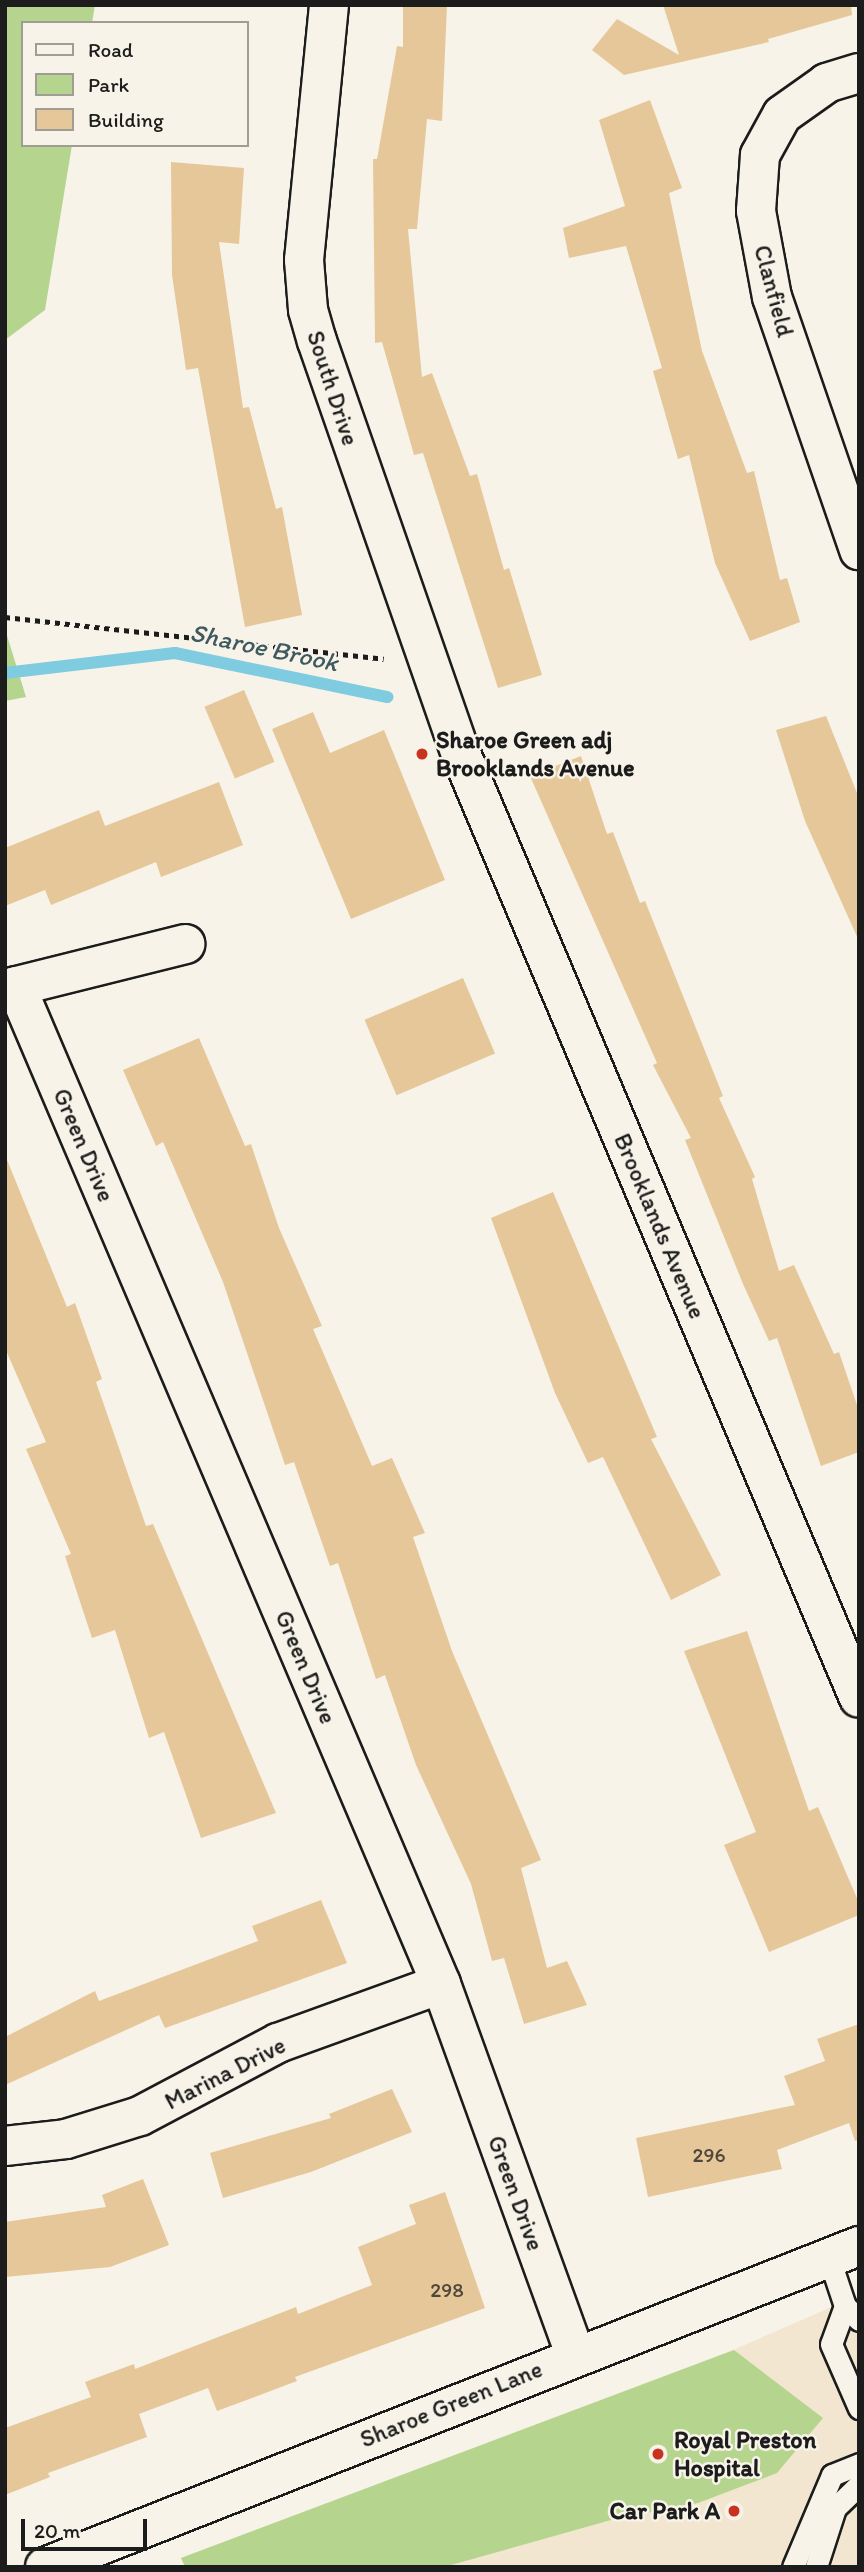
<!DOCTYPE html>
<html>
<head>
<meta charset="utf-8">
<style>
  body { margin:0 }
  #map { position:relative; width:864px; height:2572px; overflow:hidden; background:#f7f3e8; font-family:Itim,sans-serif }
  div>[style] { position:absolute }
  .built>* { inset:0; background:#f2e6d0 }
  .green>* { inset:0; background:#b5d58e }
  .stream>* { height:12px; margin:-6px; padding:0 6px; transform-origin:6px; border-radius:6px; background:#7fcbdf }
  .building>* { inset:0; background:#e6c799; transform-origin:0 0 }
  .path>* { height:4.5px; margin-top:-2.25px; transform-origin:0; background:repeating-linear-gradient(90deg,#1c1c1c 0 5px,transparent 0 10px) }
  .roads { filter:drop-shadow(2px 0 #1c1c1c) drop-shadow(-2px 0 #1c1c1c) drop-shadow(0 2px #1c1c1c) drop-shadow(0 -2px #1c1c1c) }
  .lane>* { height:21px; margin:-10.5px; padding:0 10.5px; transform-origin:10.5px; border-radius:10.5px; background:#f7f3e8 }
  .street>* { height:38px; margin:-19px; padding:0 19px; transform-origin:19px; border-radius:19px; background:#f7f3e8 }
  .secondary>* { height:38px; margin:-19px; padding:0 19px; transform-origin:19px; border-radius:19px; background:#f7f3e8 }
  .dots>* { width:19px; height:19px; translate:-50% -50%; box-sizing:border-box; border:4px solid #f7f3e8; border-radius:50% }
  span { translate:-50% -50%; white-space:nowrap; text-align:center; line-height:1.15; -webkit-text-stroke:5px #f7f3e8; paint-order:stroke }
  .number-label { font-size:21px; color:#4e473b }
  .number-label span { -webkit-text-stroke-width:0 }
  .street-label { font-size:24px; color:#1c1c1c }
  .poi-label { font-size:24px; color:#1c1c1c; font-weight:700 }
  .left { translate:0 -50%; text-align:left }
  .right { translate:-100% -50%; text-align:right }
  .water-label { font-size:26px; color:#3f5960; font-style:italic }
  .frame { position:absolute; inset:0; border:7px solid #1c1c1c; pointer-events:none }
  .legend { position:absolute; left:21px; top:21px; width:228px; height:126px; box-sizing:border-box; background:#f7f3e8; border:2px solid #9f9d96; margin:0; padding:9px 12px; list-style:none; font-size:21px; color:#1c1c1c }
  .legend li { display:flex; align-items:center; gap:14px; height:35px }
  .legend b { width:35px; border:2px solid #9f9d96 }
  .scale { position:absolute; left:21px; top:2519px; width:126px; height:32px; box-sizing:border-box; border:4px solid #1c1c1c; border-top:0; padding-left:9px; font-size:21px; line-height:24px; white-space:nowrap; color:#1c1c1c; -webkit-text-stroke:5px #f7f3e8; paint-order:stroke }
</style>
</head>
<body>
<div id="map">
  <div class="built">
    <div style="clip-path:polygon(859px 2295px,859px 2567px,185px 2567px,181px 2558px,733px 2350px)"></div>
  </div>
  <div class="green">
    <div style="clip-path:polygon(5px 5px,95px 5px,92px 23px,23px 23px,23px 145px,72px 145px,45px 310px,5px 340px)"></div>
    <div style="clip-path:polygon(5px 629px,26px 697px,5px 701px)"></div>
    <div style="clip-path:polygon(734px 2350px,823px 2418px,777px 2473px,698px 2503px,611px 2520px,444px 2567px,185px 2567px,181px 2558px)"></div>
  </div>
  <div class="stream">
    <div style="left:5px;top:673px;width:171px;rotate:-6.7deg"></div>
    <div style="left:175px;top:653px;width:217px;rotate:11.7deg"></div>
  </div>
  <div class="building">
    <div style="clip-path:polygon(403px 5px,447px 5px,442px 121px,427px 119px,417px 229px,408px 229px,422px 377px,432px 373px,470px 476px,477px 474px,504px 570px,509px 568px,542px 675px,498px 688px,423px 453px,414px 455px,382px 342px,375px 343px,373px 159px,377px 159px,397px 46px,403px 47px)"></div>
    <div style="clip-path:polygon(663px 5px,851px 5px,852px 15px,768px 39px,769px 42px,624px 75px,592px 50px,617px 19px,679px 55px)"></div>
    <div style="clip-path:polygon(650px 100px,682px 188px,669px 193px,702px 351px,747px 473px,754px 471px,780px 580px,787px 578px,800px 622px,750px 641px,715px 563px,689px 455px,678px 459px,653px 371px,662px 368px,626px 246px,569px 258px,563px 228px,625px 206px,599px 120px)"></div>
    <div style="clip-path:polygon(171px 162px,244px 168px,239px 244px,219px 242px,243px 408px,249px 407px,276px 509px,282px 507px,302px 615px,245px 627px,198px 368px,186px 370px,172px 275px)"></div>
    <div style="left:244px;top:690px;width:78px;height:43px;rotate:67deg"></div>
    <div style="clip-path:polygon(313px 712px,330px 753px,384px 730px,445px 880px,351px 919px,272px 729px)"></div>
    <div style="clip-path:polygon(826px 716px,859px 798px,859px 941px,805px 821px,776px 730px)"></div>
    <div style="clip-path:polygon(581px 756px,607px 834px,613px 832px,640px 903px,645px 901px,723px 1096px,719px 1098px,755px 1177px,752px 1179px,779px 1271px,794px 1265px,834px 1354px,839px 1352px,859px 1411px,859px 1452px,821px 1466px,777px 1338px,769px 1341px,743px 1284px,685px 1140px,691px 1138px,653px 1065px,657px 1063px,530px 776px)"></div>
    <div style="clip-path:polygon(219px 782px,243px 845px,161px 877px,156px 862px,51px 905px,45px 890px,5px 906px,5px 848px,99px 810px,105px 826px)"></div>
    <div style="left:463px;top:978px;width:82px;height:107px;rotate:67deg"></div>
    <div style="clip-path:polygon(199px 1038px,245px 1146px,251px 1144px,279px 1228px,322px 1326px,313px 1329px,372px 1466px,392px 1458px,425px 1533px,413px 1537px,452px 1651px,541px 1860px,521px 1868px,547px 1968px,567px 1961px,587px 2005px,524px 2024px,504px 1958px,492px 1961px,471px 1884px,416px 1765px,385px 1675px,376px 1679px,338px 1563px,330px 1566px,294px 1462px,285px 1465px,223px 1282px,163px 1142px,156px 1146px,123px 1070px)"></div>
    <div style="clip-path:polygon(5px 1155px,67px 1307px,75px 1303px,102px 1379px,96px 1382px,146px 1526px,153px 1524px,276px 1813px,201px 1838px,164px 1732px,149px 1738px,115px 1630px,92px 1638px,65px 1556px,71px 1554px,26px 1449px,46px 1442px,5px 1348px)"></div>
    <div style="clip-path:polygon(553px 1192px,657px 1437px,651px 1439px,721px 1575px,671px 1600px,603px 1457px,588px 1463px,555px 1393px,491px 1218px)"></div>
    <div style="clip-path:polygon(747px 1631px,809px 1811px,818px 1807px,859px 1903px,859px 1915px,769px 1952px,724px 1845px,756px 1832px,684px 1651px)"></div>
    <div style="clip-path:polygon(321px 1900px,347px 1963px,165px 2028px,159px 2015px,5px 2085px,5px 2037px,95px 1991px,99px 2001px,258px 1941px,252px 1926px)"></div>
    <div style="clip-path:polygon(859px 2024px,859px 2140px,855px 2141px,849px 2123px,777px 2150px,782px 2169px,648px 2197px,636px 2138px,795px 2105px,784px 2076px,825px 2061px,817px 2039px)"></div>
    <div style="clip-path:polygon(392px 2089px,412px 2132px,311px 2172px,223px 2198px,210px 2153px,331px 2118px,329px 2114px)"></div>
    <div style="clip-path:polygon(143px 2179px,169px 2245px,110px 2267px,5px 2277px,5px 2222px,106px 2207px,102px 2195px)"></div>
    <div style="clip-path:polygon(445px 2192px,485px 2308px,295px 2377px,297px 2381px,217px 2411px,208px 2388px,139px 2414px,147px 2437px,48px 2473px,50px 2477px,5px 2495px,5px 2428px,91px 2397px,85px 2382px,134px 2364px,135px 2369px,296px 2307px,298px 2314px,372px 2285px,358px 2247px,416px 2224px,409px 2205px)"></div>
  </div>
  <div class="path">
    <div style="left:5px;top:617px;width:381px;rotate:6.3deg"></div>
  </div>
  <div class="roads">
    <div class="lane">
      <div style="left:829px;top:2258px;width:51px;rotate:71.6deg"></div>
      <div style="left:845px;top:2306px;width:20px;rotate:45deg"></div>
      <div style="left:845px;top:2306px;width:40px;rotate:110.2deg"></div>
      <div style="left:831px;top:2344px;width:70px;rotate:66.4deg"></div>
      <div style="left:793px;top:2567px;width:100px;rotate:-67deg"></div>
      <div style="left:832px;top:2475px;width:29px;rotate:-22deg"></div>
      <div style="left:816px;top:2567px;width:62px;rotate:-72.1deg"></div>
      <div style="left:835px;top:2508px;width:33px;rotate:-44deg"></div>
    </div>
    <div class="street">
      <div style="left:329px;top:5px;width:256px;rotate:95.6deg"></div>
      <div style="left:304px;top:260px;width:50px;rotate:85.4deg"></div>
      <div style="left:308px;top:310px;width:32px;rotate:74deg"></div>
      <div style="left:317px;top:341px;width:437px;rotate:70.8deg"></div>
      <div style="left:461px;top:754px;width:1024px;rotate:67.14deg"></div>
      <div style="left:859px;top:73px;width:34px;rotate:163deg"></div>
      <div style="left:827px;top:83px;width:55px;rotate:144.6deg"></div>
      <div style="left:782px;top:115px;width:46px;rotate:118.8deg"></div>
      <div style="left:760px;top:155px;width:56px;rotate:94.1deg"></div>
      <div style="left:756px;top:211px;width:87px;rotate:79.5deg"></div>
      <div style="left:772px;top:297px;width:268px;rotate:71deg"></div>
      <div style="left:16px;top:986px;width:1085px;rotate:66.93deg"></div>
      <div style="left:441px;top:1984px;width:394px;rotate:70.1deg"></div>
      <div style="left:5px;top:989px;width:186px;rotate:-14deg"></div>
      <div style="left:5px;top:2146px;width:61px;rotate:-6.5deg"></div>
      <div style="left:66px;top:2139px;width:77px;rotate:-17.3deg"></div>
      <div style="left:140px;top:2116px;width:156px;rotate:-27.9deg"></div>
      <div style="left:278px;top:2043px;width:173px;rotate:-19.9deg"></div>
    </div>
    <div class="secondary">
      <div style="left:45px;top:2567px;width:875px;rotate:-21.52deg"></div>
    </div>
  </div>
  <div class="dots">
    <div style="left:422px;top:754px;background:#c8321e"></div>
    <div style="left:658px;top:2454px;background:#c8321e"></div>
    <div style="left:734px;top:2511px;background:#c8321e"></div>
  </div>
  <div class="number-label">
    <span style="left:709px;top:2155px">296</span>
    <span style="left:447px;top:2290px">298</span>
  </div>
  <div class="street-label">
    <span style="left:774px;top:291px;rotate:75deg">Clanfield</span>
    <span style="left:333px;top:388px;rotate:72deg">South Drive</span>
    <span style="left:84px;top:1145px;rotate:67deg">Green Drive</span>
    <span style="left:660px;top:1226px;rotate:67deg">Brooklands Avenue</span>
    <span style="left:306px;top:1667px;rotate:67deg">Green Drive</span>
    <span style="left:225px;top:2073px;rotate:-27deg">Marina Drive</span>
    <span style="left:516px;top:2193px;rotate:70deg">Green Drive</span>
    <span style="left:451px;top:2404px;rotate:-22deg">Sharoe Green Lane</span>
  </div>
  <div class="poi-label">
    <span class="left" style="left:436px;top:754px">Sharoe Green adj<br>Brooklands Avenue</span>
    <span class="left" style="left:674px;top:2454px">Royal Preston<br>Hospital</span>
    <span class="right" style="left:720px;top:2511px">Car Park A</span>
  </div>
  <div class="water-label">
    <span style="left:264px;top:648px;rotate:12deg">Sharoe Brook</span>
  </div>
  <div class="frame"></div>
  <ul class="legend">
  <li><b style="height:9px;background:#f7f3e8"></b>Road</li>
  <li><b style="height:19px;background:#b5d58e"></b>Park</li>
  <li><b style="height:19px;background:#e6c799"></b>Building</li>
  </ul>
  <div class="scale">20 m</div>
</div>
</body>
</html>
